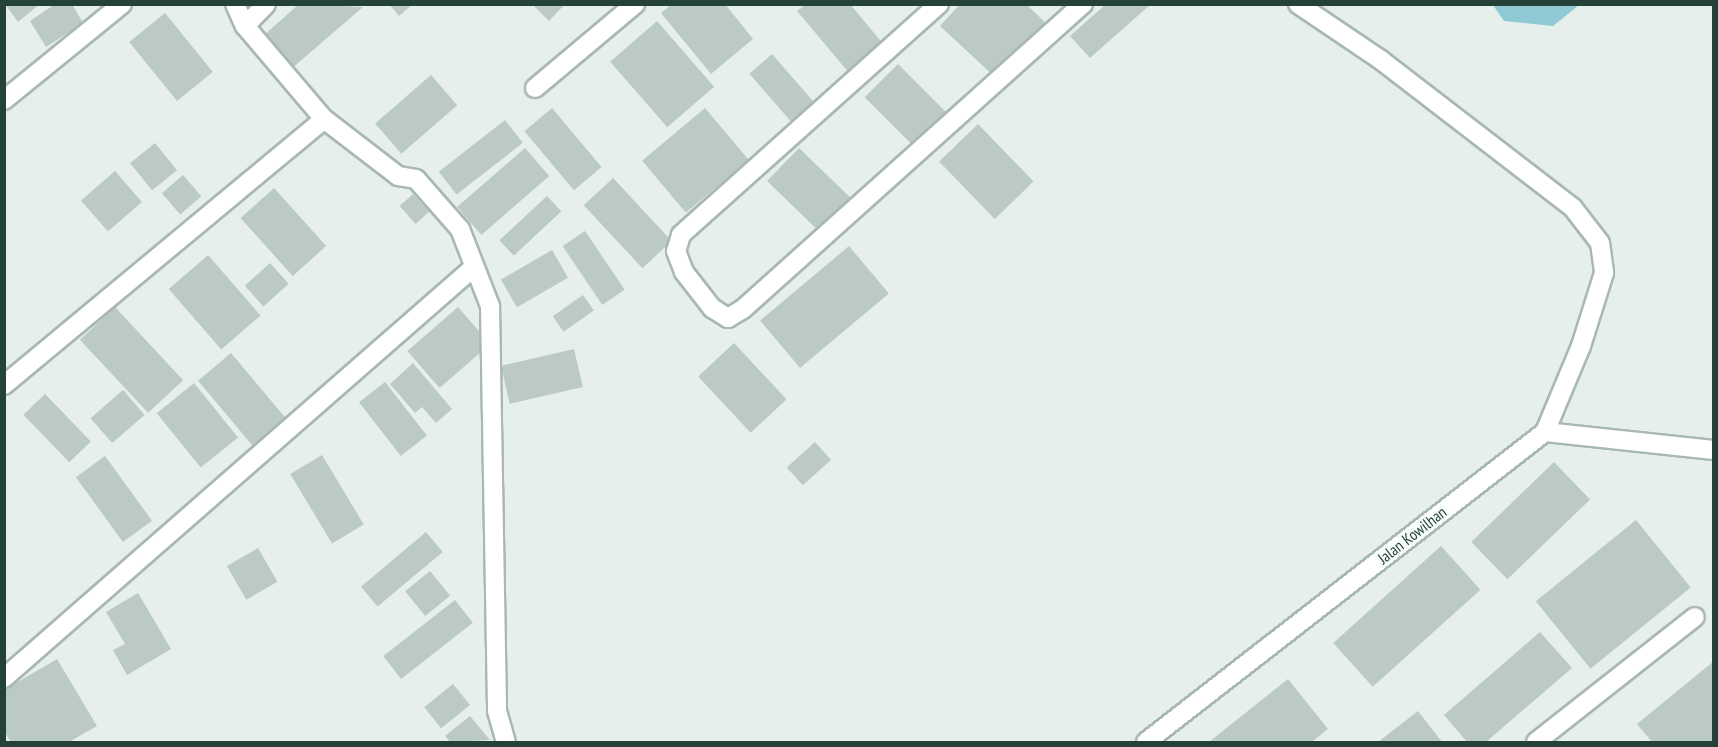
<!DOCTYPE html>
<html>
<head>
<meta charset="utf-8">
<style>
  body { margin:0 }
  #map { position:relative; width:1718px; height:747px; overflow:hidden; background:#e6efeb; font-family:"PT Sans Narrow",sans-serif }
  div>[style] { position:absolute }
  .water>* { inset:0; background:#8ec9d4 }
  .building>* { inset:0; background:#bbcac4; transform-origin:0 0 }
  .roads { filter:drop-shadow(2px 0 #a8b8b2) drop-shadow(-2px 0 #a8b8b2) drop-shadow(0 2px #a8b8b2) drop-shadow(0 -2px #a8b8b2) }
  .minor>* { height:18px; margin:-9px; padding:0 9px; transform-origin:9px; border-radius:9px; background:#fff }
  span { translate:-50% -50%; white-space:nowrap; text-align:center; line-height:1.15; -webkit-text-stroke:6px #f7fbf9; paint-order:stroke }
  .street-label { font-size:16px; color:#24423a }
  .frame { position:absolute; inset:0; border:6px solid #24423a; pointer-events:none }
</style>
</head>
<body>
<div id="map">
  <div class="water">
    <div style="clip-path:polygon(1493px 5px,1579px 5px,1553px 26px,1504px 21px)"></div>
  </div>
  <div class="building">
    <div style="clip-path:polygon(5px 4px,40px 4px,18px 22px)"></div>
    <div style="clip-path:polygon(55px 4px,72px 4px,83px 23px,46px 47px,30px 21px)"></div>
    <div style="clip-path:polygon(299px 4px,363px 7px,291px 69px,263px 36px)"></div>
    <div style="clip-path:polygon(389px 4px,413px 4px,399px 16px)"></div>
    <div style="clip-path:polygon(532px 4px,565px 4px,549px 21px)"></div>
    <div style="clip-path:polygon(672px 4px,725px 4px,753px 39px,711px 74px,661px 13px)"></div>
    <div style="clip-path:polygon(806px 4px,850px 4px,884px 45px,850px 74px,797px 11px)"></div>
    <div style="clip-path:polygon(960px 4px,1026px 4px,1048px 25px,997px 79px,940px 26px)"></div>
    <div style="clip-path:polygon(1106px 4px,1151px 4px,1090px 58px,1070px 36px)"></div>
    <div style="left:165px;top:13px;width:76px;height:46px;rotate:51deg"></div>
    <div style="left:657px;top:21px;width:87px;height:62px;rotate:49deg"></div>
    <div style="left:772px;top:54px;width:73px;height:30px;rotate:49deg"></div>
    <div style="left:898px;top:64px;width:71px;height:47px;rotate:45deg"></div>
    <div style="left:431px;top:75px;width:40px;height:74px;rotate:49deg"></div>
    <div style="left:552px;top:108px;width:77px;height:36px;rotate:50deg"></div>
    <div style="left:705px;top:108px;width:68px;height:82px;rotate:50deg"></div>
    <div style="left:505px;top:120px;width:29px;height:84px;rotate:52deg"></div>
    <div style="left:978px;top:124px;width:80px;height:54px;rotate:46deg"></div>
    <div style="left:155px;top:143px;width:35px;height:32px;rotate:51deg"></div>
    <div style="left:525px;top:148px;width:37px;height:90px;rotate:49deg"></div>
    <div style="left:799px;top:148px;width:73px;height:46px;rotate:44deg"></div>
    <div style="left:115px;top:171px;width:41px;height:45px;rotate:49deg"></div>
    <div style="left:183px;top:175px;width:28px;height:28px;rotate:49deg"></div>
    <div style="left:613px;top:178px;width:86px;height:40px;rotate:47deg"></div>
    <div style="left:274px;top:188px;width:78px;height:45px;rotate:48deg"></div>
    <div style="left:413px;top:194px;width:24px;height:18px;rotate:48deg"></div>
    <div style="left:547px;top:196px;width:21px;height:65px;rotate:47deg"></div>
    <div style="left:585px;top:231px;width:71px;height:27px;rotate:56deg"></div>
    <div style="left:849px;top:246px;width:62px;height:116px;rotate:50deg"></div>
    <div style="left:552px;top:250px;width:32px;height:59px;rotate:60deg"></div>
    <div style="left:208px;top:255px;width:80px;height:52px;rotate:49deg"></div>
    <div style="left:270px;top:263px;width:28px;height:34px;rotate:48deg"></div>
    <div style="left:583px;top:295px;width:19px;height:37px;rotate:55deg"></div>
    <div style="left:115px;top:307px;width:100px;height:48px;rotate:47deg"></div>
    <div style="left:458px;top:307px;width:49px;height:67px;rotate:49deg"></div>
    <div style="left:734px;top:343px;width:77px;height:49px;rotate:47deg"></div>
    <div style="left:574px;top:349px;width:39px;height:75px;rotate:77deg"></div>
    <div style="left:231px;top:353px;width:85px;height:43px;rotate:50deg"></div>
    <div style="clip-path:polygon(413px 363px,452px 409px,436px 423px,422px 407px,415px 413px,390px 384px)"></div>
    <div style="left:385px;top:382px;width:68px;height:33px;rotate:52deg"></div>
    <div style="left:194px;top:383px;width:70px;height:48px;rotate:51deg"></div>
    <div style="left:123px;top:390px;width:33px;height:43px;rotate:49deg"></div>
    <div style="left:45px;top:394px;width:66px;height:30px;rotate:46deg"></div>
    <div style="left:815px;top:442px;width:24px;height:38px;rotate:48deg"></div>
    <div style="left:322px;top:455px;width:81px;height:37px;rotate:59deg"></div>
    <div style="left:105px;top:456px;width:80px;height:36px;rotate:54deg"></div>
    <div style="left:1554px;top:462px;width:52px;height:115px;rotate:46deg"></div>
    <div style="left:1636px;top:520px;width:87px;height:129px;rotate:51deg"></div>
    <div style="left:426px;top:532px;width:26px;height:85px;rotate:50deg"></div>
    <div style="left:1441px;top:546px;width:59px;height:145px;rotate:48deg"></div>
    <div style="left:258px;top:548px;width:39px;height:36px;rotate:60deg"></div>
    <div style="left:430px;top:571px;width:32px;height:32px;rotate:51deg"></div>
    <div style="clip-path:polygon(138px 593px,171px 649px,127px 675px,113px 650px,125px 644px,106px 612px)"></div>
    <div style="left:455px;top:600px;width:29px;height:91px;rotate:52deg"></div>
    <div style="clip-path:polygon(1540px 632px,1572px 668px,1486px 742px,1467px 742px,1444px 715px)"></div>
    <div style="clip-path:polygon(57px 659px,97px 726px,69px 742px,11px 742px,4px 731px,4px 690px)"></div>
    <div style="clip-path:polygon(1714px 661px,1714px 742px,1652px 742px,1637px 724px)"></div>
    <div style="clip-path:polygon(1288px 679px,1328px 729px,1312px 742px,1209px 742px)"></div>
    <div style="left:453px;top:684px;width:27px;height:37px;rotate:51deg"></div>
    <div style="clip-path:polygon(1418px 711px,1442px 742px,1378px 742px)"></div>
    <div style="clip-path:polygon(470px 716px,490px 740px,450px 742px,445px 736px)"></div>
  </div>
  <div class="roads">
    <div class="minor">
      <div style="left:235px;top:4px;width:24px;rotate:66deg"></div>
      <div style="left:245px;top:26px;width:122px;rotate:49.7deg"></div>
      <div style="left:324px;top:119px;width:93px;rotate:37.6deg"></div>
      <div style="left:398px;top:176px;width:18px;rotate:9deg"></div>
      <div style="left:416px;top:179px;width:67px;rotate:48.7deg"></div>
      <div style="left:460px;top:229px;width:83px;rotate:68.7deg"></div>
      <div style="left:490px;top:306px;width:405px;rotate:89deg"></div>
      <div style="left:497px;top:711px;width:32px;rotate:74deg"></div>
      <div style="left:939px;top:4px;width:346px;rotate:138.2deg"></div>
      <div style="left:681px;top:235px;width:17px;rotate:107deg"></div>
      <div style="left:676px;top:251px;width:22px;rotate:69deg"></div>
      <div style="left:684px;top:272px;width:46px;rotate:52.1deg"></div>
      <div style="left:712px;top:308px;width:19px;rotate:32deg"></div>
      <div style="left:728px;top:318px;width:17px;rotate:-31deg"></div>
      <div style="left:743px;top:309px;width:457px;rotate:-41.9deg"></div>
      <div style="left:1298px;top:4px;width:100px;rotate:34deg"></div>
      <div style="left:1381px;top:60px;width:242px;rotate:37.6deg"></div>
      <div style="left:1573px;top:208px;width:44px;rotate:52.4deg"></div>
      <div style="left:1600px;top:243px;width:30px;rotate:82deg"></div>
      <div style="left:1604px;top:273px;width:77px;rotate:107.5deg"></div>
      <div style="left:1581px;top:346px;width:93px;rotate:112.7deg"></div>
      <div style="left:245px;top:26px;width:30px;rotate:-46deg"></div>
      <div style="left:535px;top:88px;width:131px;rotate:-40deg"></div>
      <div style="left:4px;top:100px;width:152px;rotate:-39.1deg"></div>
      <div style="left:4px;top:385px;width:416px;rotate:-39.7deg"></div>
      <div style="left:4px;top:678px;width:624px;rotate:-41.17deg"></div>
      <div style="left:1146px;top:742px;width:505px;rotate:-37.85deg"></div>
      <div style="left:1545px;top:432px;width:170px;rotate:6.1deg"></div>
      <div style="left:1536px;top:742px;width:202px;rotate:-38.2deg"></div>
    </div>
  </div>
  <div class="street-label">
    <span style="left:1412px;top:535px;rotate:-38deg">Jalan Kowilhan</span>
  </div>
  <div class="frame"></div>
</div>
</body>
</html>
